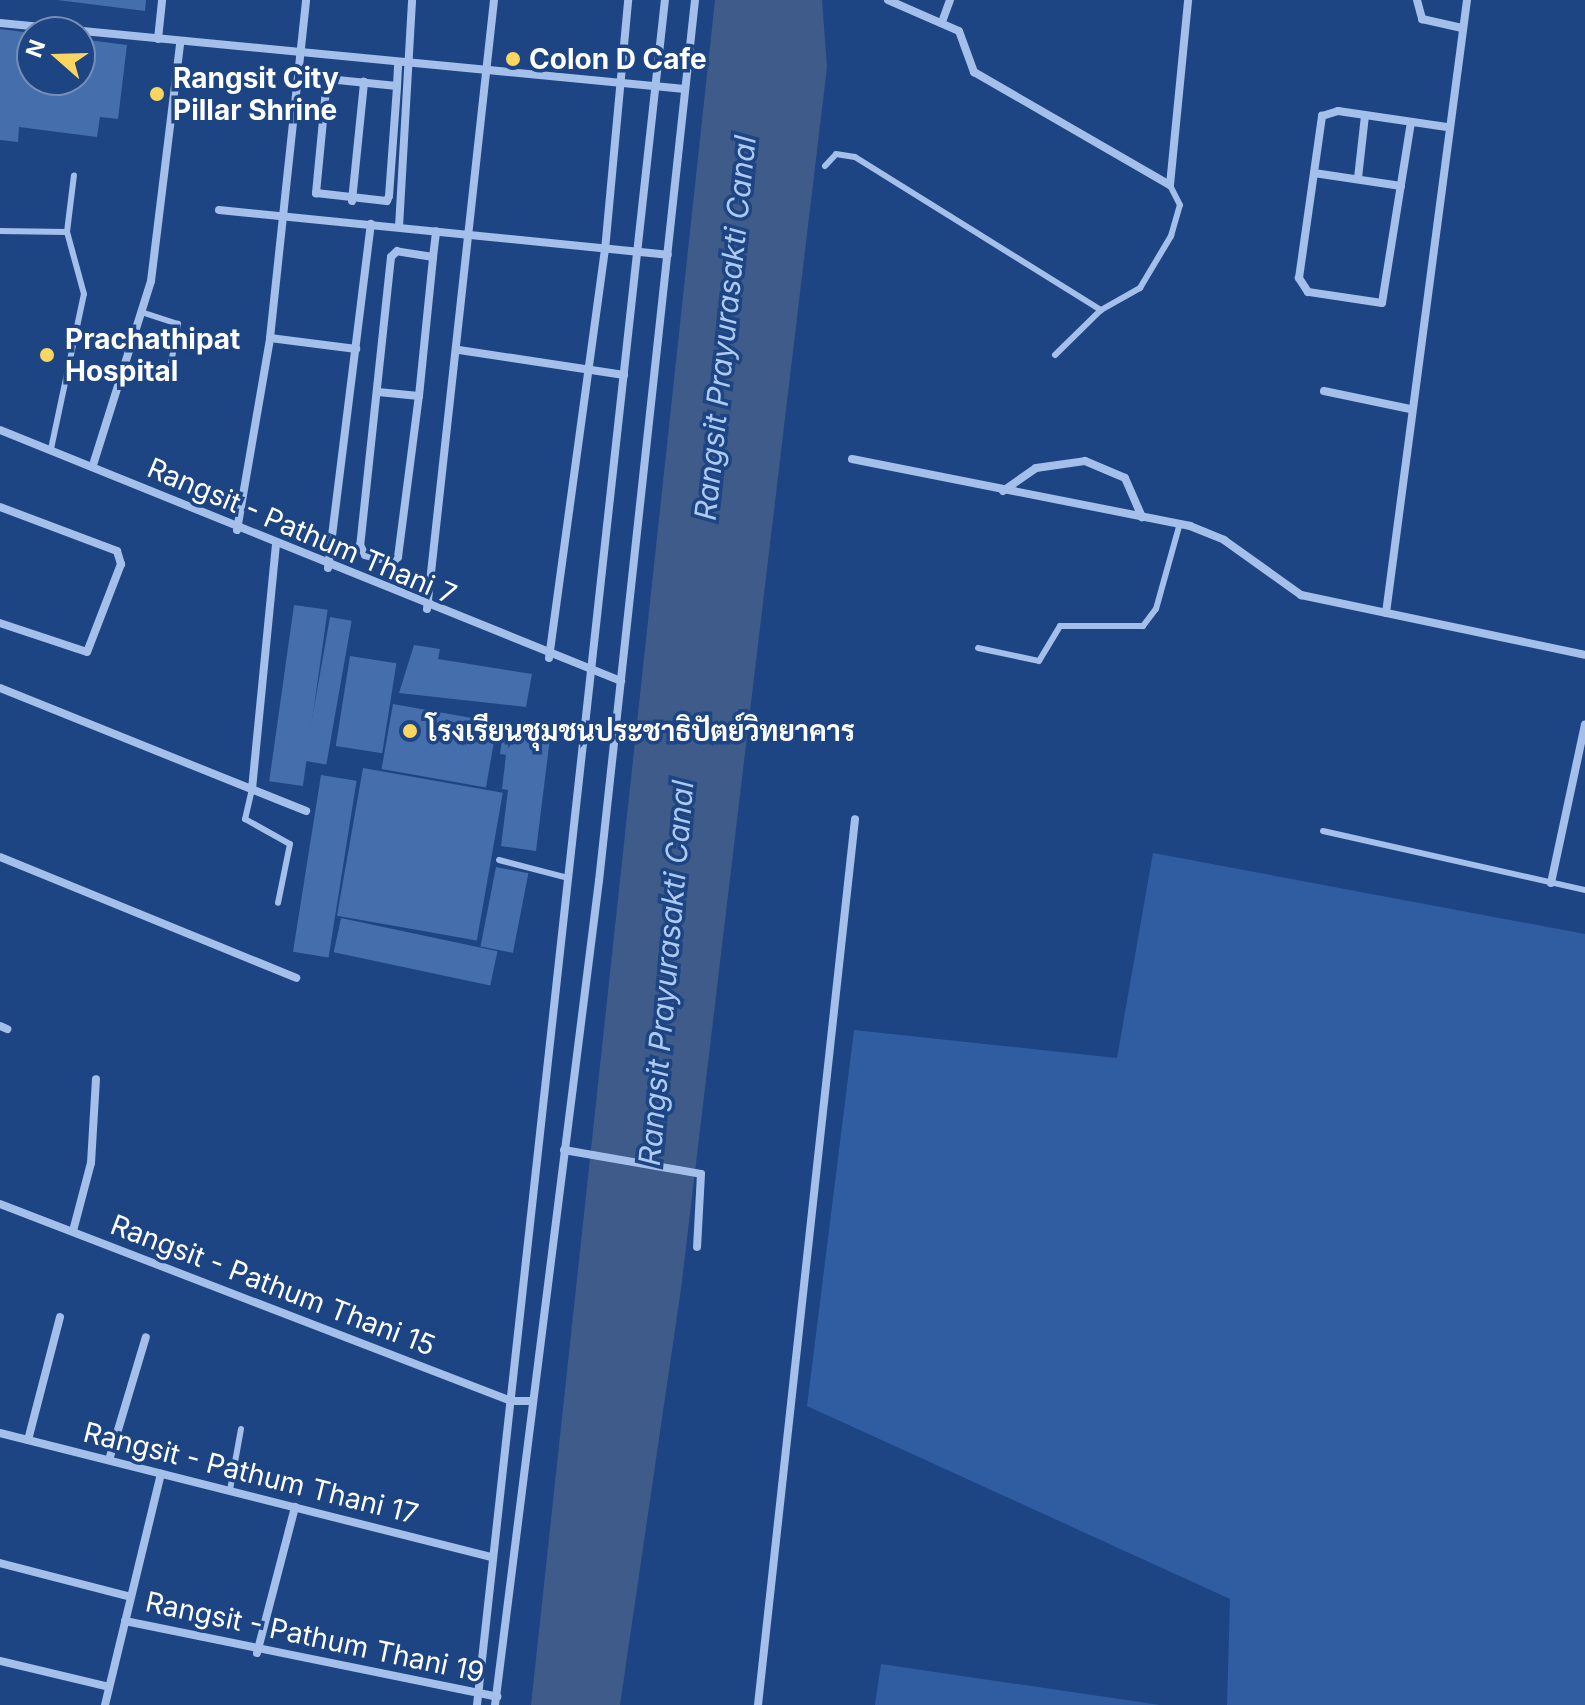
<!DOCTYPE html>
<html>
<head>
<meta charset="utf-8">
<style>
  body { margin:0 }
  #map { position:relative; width:1585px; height:1705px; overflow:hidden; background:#1d4483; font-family:Inter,Sarabun,sans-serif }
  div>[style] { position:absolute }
  .green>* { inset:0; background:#305da1 }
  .water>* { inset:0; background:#3e5b8a }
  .building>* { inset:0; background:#456eac; transform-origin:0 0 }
  .service>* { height:6px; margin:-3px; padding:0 3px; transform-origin:3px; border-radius:3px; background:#a3bfea }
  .minor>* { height:8px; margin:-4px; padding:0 4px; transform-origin:4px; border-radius:4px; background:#a3bfea }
  .dots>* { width:22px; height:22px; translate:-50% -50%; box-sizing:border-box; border:4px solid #1d4483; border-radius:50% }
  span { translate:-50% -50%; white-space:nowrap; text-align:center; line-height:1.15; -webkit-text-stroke:7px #1d4483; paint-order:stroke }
  .poi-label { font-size:28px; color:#fff; font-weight:700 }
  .left { translate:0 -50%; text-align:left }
  .street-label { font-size:28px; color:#fff }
  .water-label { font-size:30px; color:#aec9f2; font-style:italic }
  .north { position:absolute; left:16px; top:16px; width:80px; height:80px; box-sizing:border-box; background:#1d4483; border:2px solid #778fb5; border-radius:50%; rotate:290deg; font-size:22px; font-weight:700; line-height:32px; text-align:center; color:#fff }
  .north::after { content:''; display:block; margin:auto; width:28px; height:36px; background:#fad661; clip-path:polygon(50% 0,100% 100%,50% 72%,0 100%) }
</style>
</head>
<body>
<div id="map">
  <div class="green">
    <div style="clip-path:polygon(1153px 853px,1585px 934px,1585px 1705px,1227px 1705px,1230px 1599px,807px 1406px,854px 1030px,1117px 1058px)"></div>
    <div style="clip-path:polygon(881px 1664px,1160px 1705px,875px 1705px)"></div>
  </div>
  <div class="water">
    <div style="clip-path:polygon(715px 0,822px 0,827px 67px,681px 1289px,620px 1705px,531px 1705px)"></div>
  </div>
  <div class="building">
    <div style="clip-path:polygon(57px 0,146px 0,145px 11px)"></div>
    <div style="clip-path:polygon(0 29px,32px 33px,32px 80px,80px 80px,80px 39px,127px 45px,118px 119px,100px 117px,97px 137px,19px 127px,18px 142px,0 140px)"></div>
    <div style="left:294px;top:605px;width:34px;height:178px;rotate:8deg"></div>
    <div style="left:330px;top:617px;width:22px;height:146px;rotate:10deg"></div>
    <div style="clip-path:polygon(414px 645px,440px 649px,438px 659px,532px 674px,526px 707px,399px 693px)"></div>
    <div style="left:350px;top:656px;width:47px;height:91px;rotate:9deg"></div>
    <div style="left:393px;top:704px;width:106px;height:66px;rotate:10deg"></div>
    <div style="clip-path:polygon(504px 724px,551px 730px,536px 851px,501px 846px,508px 790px,502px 789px,506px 755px,500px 754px)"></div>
    <div style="left:363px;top:768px;width:142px;height:150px;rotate:10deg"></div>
    <div style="left:321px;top:775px;width:36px;height:179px;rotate:9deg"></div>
    <div style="left:496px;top:867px;width:33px;height:81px;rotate:11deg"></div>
    <div style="left:341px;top:918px;width:160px;height:35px;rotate:12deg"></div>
  </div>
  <div class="service">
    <div style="left:825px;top:166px;width:16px;rotate:-47deg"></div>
    <div style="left:836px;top:154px;width:19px;rotate:9deg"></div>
    <div style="left:855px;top:157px;width:290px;rotate:31.9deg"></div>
    <div style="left:1101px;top:310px;width:45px;rotate:-29.4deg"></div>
    <div style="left:1140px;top:288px;width:61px;rotate:-59.2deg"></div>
    <div style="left:1171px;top:236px;width:32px;rotate:-74deg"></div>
    <div style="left:1180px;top:205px;width:22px;rotate:-117deg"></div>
    <div style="left:0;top:231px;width:67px;rotate:0.9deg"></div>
    <div style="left:1055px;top:355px;width:64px;rotate:-44.4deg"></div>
    <div style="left:125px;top:367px;width:33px;rotate:14deg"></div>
    <div style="left:157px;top:375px;width:18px;rotate:-38deg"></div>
    <div style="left:171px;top:364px;width:41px;rotate:-80.1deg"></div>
    <div style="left:178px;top:324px;width:38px;rotate:-162deg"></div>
    <div style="left:51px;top:449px;width:158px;rotate:-78deg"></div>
    <div style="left:84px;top:294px;width:64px;rotate:-105.3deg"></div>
    <div style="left:67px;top:232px;width:57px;rotate:-83deg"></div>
    <div style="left:978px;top:648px;width:62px;rotate:12deg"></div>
    <div style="left:1039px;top:661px;width:41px;rotate:-59deg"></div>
    <div style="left:1060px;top:626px;width:83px"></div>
    <div style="left:1143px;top:626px;width:21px;rotate:-53deg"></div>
    <div style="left:1156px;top:609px;width:89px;rotate:-74.4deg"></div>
    <div style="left:252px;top:789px;width:31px;rotate:103deg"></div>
    <div style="left:245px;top:819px;width:51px;rotate:29.1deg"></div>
    <div style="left:290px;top:844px;width:60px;rotate:101.5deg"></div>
    <div style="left:1323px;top:831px;width:269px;rotate:12.7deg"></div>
    <div style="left:499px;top:860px;width:71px;rotate:14.6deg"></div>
    <div style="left:230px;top:1490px;width:62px;rotate:-79.8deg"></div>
  </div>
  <div class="minor">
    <div style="left:888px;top:0;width:77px;rotate:23.6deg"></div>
    <div style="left:959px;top:31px;width:44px;rotate:69.9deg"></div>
    <div style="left:974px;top:72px;width:226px;rotate:30deg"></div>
    <div style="left:1170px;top:185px;width:186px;rotate:-84.4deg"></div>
    <div style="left:1417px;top:0;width:20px;rotate:75deg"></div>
    <div style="left:1422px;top:19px;width:41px;rotate:12.7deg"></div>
    <div style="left:942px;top:22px;width:23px;rotate:-70deg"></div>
    <div style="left:0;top:23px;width:688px;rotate:5.5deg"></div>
    <div style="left:158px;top:39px;width:39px;rotate:-84deg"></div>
    <div style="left:397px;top:86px;width:70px;rotate:-174.3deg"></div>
    <div style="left:327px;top:79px;width:115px;rotate:95.5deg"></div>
    <div style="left:316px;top:193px;width:71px;rotate:6.4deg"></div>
    <div style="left:387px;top:201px;width:5px;rotate:-68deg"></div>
    <div style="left:389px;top:196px;width:110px;rotate:-85.8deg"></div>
    <div style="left:397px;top:86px;width:21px;rotate:-87deg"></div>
    <div style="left:1411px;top:122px;width:183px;rotate:99.1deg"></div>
    <div style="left:1382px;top:303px;width:75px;rotate:-171.5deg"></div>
    <div style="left:1308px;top:292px;width:17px;rotate:-123deg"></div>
    <div style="left:1299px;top:278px;width:164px;rotate:-81.9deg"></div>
    <div style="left:1322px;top:116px;width:17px;rotate:-17deg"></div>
    <div style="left:1338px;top:111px;width:110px;rotate:8.4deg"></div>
    <div style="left:1314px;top:173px;width:88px;rotate:8.5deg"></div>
    <div style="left:1358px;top:178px;width:62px;rotate:-83.6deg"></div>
    <div style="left:352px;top:201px;width:120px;rotate:-84.2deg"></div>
    <div style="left:219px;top:210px;width:451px;rotate:5.7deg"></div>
    <div style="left:399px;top:227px;width:227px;rotate:-86.7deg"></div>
    <div style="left:433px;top:257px;width:36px;rotate:-171deg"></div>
    <div style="left:397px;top:251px;width:8px;rotate:135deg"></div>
    <div style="left:391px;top:257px;width:290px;rotate:96.1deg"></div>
    <div style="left:360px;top:545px;width:11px;rotate:63deg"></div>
    <div style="left:365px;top:555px;width:29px;rotate:14deg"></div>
    <div style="left:393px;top:562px;width:7px;rotate:-45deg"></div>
    <div style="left:398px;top:557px;width:162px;rotate:-82.6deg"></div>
    <div style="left:419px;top:396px;width:140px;rotate:-84.2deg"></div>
    <div style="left:433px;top:257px;width:26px;rotate:-83deg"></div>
    <div style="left:270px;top:338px;width:87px;rotate:7.3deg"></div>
    <div style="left:459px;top:350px;width:167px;rotate:8.6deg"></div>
    <div style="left:1324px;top:391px;width:88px;rotate:11.8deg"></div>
    <div style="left:378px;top:392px;width:41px;rotate:5.6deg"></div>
    <div style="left:0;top:430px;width:670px;rotate:22.01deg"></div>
    <div style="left:852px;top:459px;width:345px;rotate:11.2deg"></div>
    <div style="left:1190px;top:526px;width:37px;rotate:22deg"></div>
    <div style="left:1224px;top:540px;width:95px;rotate:35.5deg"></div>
    <div style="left:1301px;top:595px;width:290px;rotate:11.9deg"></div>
    <div style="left:93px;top:465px;width:193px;rotate:-72.5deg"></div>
    <div style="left:151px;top:281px;width:239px;rotate:-83deg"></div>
    <div style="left:1003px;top:491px;width:40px;rotate:-34.9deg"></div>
    <div style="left:1036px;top:468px;width:49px;rotate:-8.1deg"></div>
    <div style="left:1085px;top:461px;width:43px;rotate:23deg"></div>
    <div style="left:1125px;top:478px;width:43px;rotate:66.4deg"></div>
    <div style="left:0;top:507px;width:125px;rotate:20.6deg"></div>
    <div style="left:117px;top:551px;width:14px;rotate:73deg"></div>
    <div style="left:121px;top:564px;width:94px;rotate:111.1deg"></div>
    <div style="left:87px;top:652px;width:92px;rotate:-161.6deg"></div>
    <div style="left:237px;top:530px;width:195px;rotate:-80.2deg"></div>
    <div style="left:270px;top:338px;width:340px;rotate:-83.9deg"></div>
    <div style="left:328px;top:568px;width:347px;rotate:-82.9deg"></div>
    <div style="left:427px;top:609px;width:613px;rotate:-83.72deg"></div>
    <div style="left:1386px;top:613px;width:618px;rotate:-82.47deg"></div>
    <div style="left:549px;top:658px;width:412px;rotate:-82.2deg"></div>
    <div style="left:605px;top:250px;width:251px;rotate:-84.7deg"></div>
    <div style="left:0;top:688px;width:330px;rotate:21.9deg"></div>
    <div style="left:252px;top:789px;width:245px;rotate:-84.4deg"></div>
    <div style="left:0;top:857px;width:320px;rotate:22.2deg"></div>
    <div style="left:1551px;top:883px;width:162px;rotate:-77.9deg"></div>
    <div style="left:0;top:1026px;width:8px;rotate:23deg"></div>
    <div style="left:564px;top:1150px;width:139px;rotate:9.9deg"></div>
    <div style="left:701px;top:1174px;width:73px;rotate:93.1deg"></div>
    <div style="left:0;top:1204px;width:548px;rotate:21.08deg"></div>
    <div style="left:511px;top:1401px;width:20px"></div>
    <div style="left:73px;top:1231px;width:70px;rotate:-75.2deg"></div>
    <div style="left:91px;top:1163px;width:84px;rotate:-86.6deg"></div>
    <div style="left:0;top:1433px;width:506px;rotate:14.17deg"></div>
    <div style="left:28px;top:1440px;width:127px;rotate:-75.4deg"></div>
    <div style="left:109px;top:1460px;width:128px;rotate:-73.3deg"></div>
    <div style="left:0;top:1563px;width:135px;rotate:14.5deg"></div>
    <div style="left:125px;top:1621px;width:380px;rotate:11.5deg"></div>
    <div style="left:257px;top:1653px;width:151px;rotate:-75.4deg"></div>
    <div style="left:0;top:1661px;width:112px;rotate:13.4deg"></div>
    <div style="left:105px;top:1705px;width:238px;rotate:-76.4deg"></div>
    <div style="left:477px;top:1705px;width:1715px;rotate:-83.71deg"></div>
    <div style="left:495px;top:1705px;width:831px;rotate:-82.81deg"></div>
    <div style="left:599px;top:881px;width:886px;rotate:-83.78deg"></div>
    <div style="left:758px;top:1705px;width:891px;rotate:-83.75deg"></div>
  </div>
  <div class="dots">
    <div style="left:513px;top:59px;background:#fad661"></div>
    <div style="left:157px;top:94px;background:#fad661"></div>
    <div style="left:47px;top:355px;background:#fad661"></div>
    <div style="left:410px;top:731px;background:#fad661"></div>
  </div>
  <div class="poi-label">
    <span class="left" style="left:529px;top:59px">Colon D Cafe</span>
    <span class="left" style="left:173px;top:94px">Rangsit City<br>Pillar Shrine</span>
    <span class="left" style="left:65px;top:355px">Prachathipat<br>Hospital</span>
    <span class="left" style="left:426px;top:731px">โรงเรียนชุมชนประชาธิปัตย์วิทยาคาร</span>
  </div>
  <div class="street-label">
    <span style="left:302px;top:531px;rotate:23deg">Rangsit - Pathum Thani 7</span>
    <span style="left:273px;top:1285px;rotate:21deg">Rangsit - Pathum Thani 15</span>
    <span style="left:251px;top:1473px;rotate:14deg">Rangsit - Pathum Thani 17</span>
    <span style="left:315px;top:1637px;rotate:12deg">Rangsit - Pathum Thani 19</span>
  </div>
  <div class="water-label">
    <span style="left:725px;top:328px;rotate:-84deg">Rangsit Prayurasakti Canal</span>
    <span style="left:666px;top:973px;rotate:-85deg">Rangsit Prayurasakti Canal</span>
  </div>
  <div class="north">N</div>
</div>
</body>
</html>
